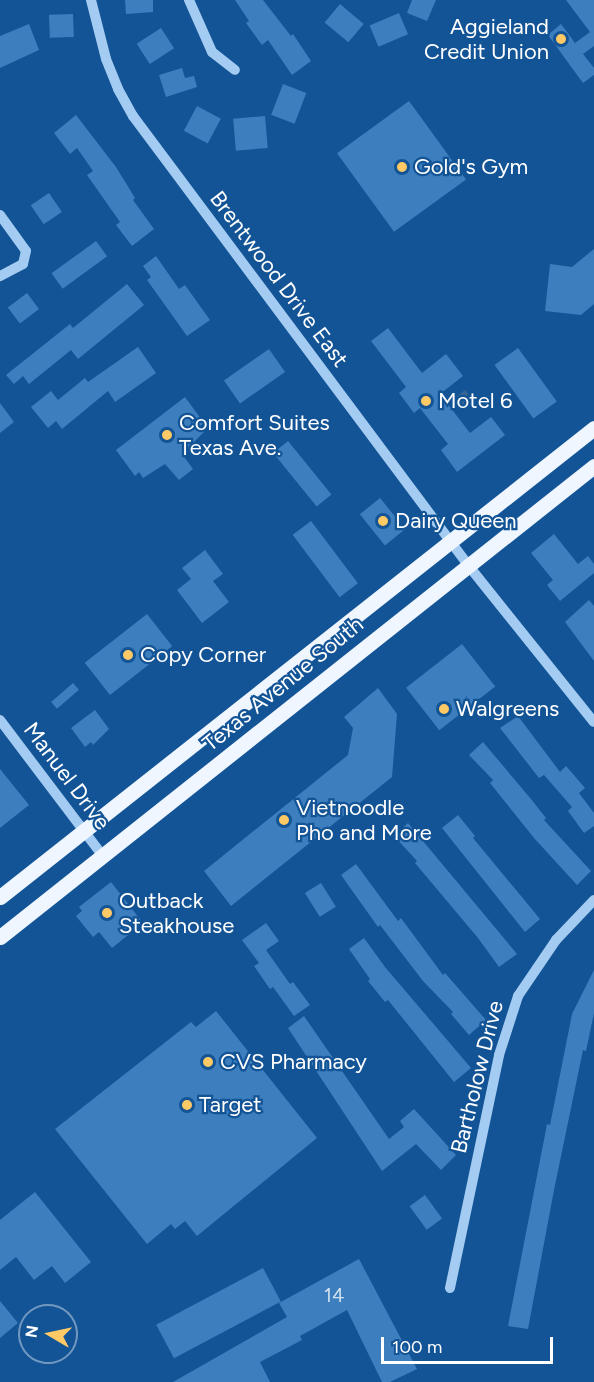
<!DOCTYPE html>
<html>
<head>
<meta charset="utf-8">
<style>
  body { margin:0 }
  #map { position:relative; width:594px; height:1382px; overflow:hidden; background:#135496; font-family:Figtree,sans-serif }
  div>[style] { position:absolute }
  .water>* { inset:0; background:#376695; transform-origin:0 0 }
  .building>* { inset:0; background:#3c7ebe; transform-origin:0 0 }
  .minor>* { height:10px; margin:-5px; padding:0 5px; transform-origin:5px; border-radius:5px; background:#a4ccf2 }
  .major>* { height:15px; margin:-7.5px; padding:0 7.5px; transform-origin:7.5px; border-radius:7.5px; background:#eff6ff }
  .dots>* { width:16px; height:16px; translate:-50% -50%; box-sizing:border-box; border:3px solid #135496; border-radius:50% }
  span { translate:-50% -50%; white-space:nowrap; text-align:center; line-height:1.15; -webkit-text-stroke:4.5px #135496; paint-order:stroke }
  .number-label { font-size:20px; color:#cedfef }
  .number-label span { -webkit-text-stroke-width:0 }
  .poi-label { font-size:22px; color:#fff }
  .right { translate:-100% -50%; text-align:right }
  .left { translate:0 -50%; text-align:left }
  .street-label { font-size:22px; color:#fff }
  .north { position:absolute; left:18px; top:1304px; width:60px; height:60px; box-sizing:border-box; background:#135496; border:2px solid #7198c0; border-radius:50%; rotate:279deg; font-size:16px; font-weight:700; line-height:24px; text-align:center; color:#fff }
  .north::after { content:''; display:block; margin:auto; width:21px; height:27px; background:#ffc965; clip-path:polygon(50% 0,100% 100%,50% 72%,0 100%) }
  .scale { position:absolute; left:381px; top:1337px; width:172px; height:27px; box-sizing:border-box; border:3px solid #fff; border-top:0; padding-left:8px; font-size:18px; line-height:21px; white-space:nowrap; color:#fff; -webkit-text-stroke:4px #135496; paint-order:stroke }
</style>
</head>
<body>
<div id="map">
  <div class="water">
    <div style="left:465px;top:390px;width:16px;height:11px;rotate:52deg"></div>
  </div>
  <div class="building">
    <div style="clip-path:polygon(125px 0,153px 0,153px 12px,126px 14px)"></div>
    <div style="clip-path:polygon(235px 0,263px 0,291px 36px,293px 34px,311px 61px,292px 75px,268px 40px,262px 45px,246px 23px,249px 21px)"></div>
    <div style="clip-path:polygon(412px 0,436px 0,427px 21px,407px 13px)"></div>
    <div style="clip-path:polygon(566px 0,594px 0,594px 46px,583px 54px,594px 68px,594px 75px,583px 83px,548px 35px,561px 24px,575px 43px,590px 32px)"></div>
    <div style="left:340px;top:4px;width:31px;height:24px;rotate:40deg"></div>
    <div style="left:399px;top:13px;width:23px;height:32px;rotate:67deg"></div>
    <div style="left:73px;top:14px;width:23px;height:24px;rotate:88deg"></div>
    <div style="clip-path:polygon(29px 24px,39px 50px,0 68px,0 36px)"></div>
    <div style="left:161px;top:28px;width:24px;height:29px;rotate:57deg"></div>
    <div style="clip-path:polygon(182px 68px,185px 78px,194px 76px,197px 87px,166px 97px,159px 75px)"></div>
    <div style="left:283px;top:84px;width:25px;height:33px;rotate:21deg"></div>
    <div style="left:409px;top:101px;width:97px;height:89px;rotate:54deg"></div>
    <div style="left:197px;top:106px;width:27px;height:28px;rotate:28deg"></div>
    <div style="clip-path:polygon(76px 115px,116px 167px,135px 198px,133px 200px,154px 229px,132px 246px,116px 225px,120px 222px,87px 175px,93px 171px,77px 148px,70px 154px,54px 133px)"></div>
    <div style="left:265px;top:116px;width:32px;height:32px;rotate:85deg"></div>
    <div style="left:49px;top:193px;width:23px;height:22px;rotate:56deg"></div>
    <div style="left:96px;top:241px;width:19px;height:55px;rotate:54deg"></div>
    <div style="clip-path:polygon(594px 249px,594px 304px,581px 315px,545px 311px,550px 264px,572px 267px)"></div>
    <div style="clip-path:polygon(156px 256px,179px 289px,185px 285px,210px 320px,187px 336px,147px 280px,151px 277px,143px 266px)"></div>
    <div style="clip-path:polygon(127px 284px,144px 305px,78px 359px,71px 350px,29px 384px,23px 376px,14px 384px,6px 375px,70px 324px,73px 328px)"></div>
    <div style="left:27px;top:293px;width:20px;height:24px;rotate:53deg"></div>
    <div style="clip-path:polygon(388px 328px,422px 373px,446px 354px,463px 376px,440px 394px,470px 433px,491px 417px,505px 435px,457px 472px,441px 450px,448px 444px,420px 408px,414px 413px,399px 393px,406px 387px,371px 341px)"></div>
    <div style="clip-path:polygon(138px 347px,156px 373px,115px 402px,108px 391px,62px 429px,56px 421px,48px 428px,31px 407px,51px 391px,58px 400px,85px 378px,88px 382px)"></div>
    <div style="left:518px;top:348px;width:66px;height:29px;rotate:54deg"></div>
    <div style="left:269px;top:349px;width:28px;height:55px;rotate:55deg"></div>
    <div style="clip-path:polygon(185px 397px,204px 423px,200px 426px,204px 432px,182px 454px,193px 469px,179px 480px,165px 464px,143px 478px,139px 472px,135px 476px,116px 450px)"></div>
    <div style="clip-path:polygon(0 403px,14px 422px,0 433px)"></div>
    <div style="left:288px;top:441px;width:69px;height:19px;rotate:51deg"></div>
    <div style="left:380px;top:498px;width:40px;height:26px;rotate:51deg"></div>
    <div style="left:311px;top:521px;width:78px;height:23px;rotate:53deg"></div>
    <div style="clip-path:polygon(554px 534px,578px 564px,588px 556px,594px 564px,594px 573px,560px 601px,547px 585px,553px 580px,531px 553px)"></div>
    <div style="clip-path:polygon(205px 550px,223px 574px,213px 581px,229px 602px,202px 623px,177px 590px,191px 579px,182px 568px)"></div>
    <div style="clip-path:polygon(589px 600px,594px 606px,594px 661px,565px 622px)"></div>
    <div style="left:147px;top:614px;width:41px;height:79px;rotate:52deg"></div>
    <div style="left:462px;top:644px;width:54px;height:71px;rotate:52deg"></div>
    <div style="left:73px;top:683px;width:9px;height:29px;rotate:49deg"></div>
    <div style="clip-path:polygon(378px 688px,397px 714px,392px 777px,231px 906px,204px 871px,348px 755px,353px 728px,344px 717px)"></div>
    <div style="clip-path:polygon(95px 710px,109px 729px,93px 745px,91px 742px,85px 747px,71px 728px)"></div>
    <div style="clip-path:polygon(518px 716px,560px 772px,566px 766px,585px 788px,579px 793px,594px 813px,594px 826px,584px 833px,568px 811px,572px 807px,544px 775px,539px 778px,500px 728px)"></div>
    <div style="clip-path:polygon(483px 742px,531px 799px,546px 818px,544px 820px,591px 871px,577px 885px,534px 838px,490px 783px,493px 780px,469px 755px)"></div>
    <div style="clip-path:polygon(0 769px,29px 805px,0 828px)"></div>
    <div style="clip-path:polygon(458px 815px,475px 836px,473px 838px,540px 919px,525px 932px,442px 828px)"></div>
    <div style="clip-path:polygon(408px 823px,517px 954px,499px 967px,478px 938px,415px 863px,417px 861px,394px 836px)"></div>
    <div style="clip-path:polygon(356px 864px,398px 921px,401px 918px,443px 975px,445px 973px,486px 1020px,469px 1035px,451px 1014px,453px 1012px,423px 981px,380px 925px,378px 927px,341px 875px)"></div>
    <div style="clip-path:polygon(111px 882px,143px 923px,112px 948px,99px 932px,93px 937px,76px 916px,82px 911px,79px 907px)"></div>
    <div style="left:321px;top:883px;width:28px;height:19px;rotate:58deg"></div>
    <div style="clip-path:polygon(266px 923px,279px 941px,266px 950px,290px 984px,293px 982px,310px 1005px,294px 1016px,273px 987px,270px 989px,254px 966px,259px 963px,242px 940px)"></div>
    <div style="clip-path:polygon(364px 938px,385px 967px,471px 1068px,454px 1082px,388px 1000px,385px 1002px,368px 981px,370px 979px,349px 949px)"></div>
    <div style="clip-path:polygon(594px 970px,594px 1013px,586px 1051px,583px 1050px,554px 1190px,528px 1329px,508px 1326px,547px 1124px,550px 1125px,572px 1014px)"></div>
    <div style="clip-path:polygon(216px 1011px,317px 1138px,197px 1236px,185px 1221px,175px 1229px,171px 1224px,147px 1244px,55px 1129px,191px 1022px,196px 1027px)"></div>
    <div style="clip-path:polygon(304px 1016px,389px 1139px,404px 1127px,400px 1121px,414px 1109px,456px 1155px,441px 1170px,416px 1144px,382px 1171px,288px 1028px)"></div>
    <div style="clip-path:polygon(35px 1192px,91px 1262px,65px 1283px,52px 1266px,34px 1280px,16px 1257px,0 1270px,0 1220px)"></div>
    <div style="left:425px;top:1195px;width:29px;height:19px;rotate:54deg"></div>
    <div style="clip-path:polygon(359px 1259px,417px 1369px,390px 1382px,382px 1382px,347px 1310px,300px 1336px,302px 1340px,260px 1362px,270px 1382px,173px 1382px,287px 1317px,279px 1303px)"></div>
    <div style="left:263px;top:1268px;width:38px;height:121px;rotate:62deg"></div>
    <div style="clip-path:polygon(0 1301px,18px 1323px,0 1338px)"></div>
  </div>
  <div class="minor">
    <div style="left:91px;top:0;width:61px;rotate:75.7deg"></div>
    <div style="left:106px;top:59px;width:32px;rotate:68deg"></div>
    <div style="left:118px;top:89px;width:31px;rotate:61deg"></div>
    <div style="left:133px;top:116px;width:560px;rotate:53.27deg"></div>
    <div style="left:468px;top:565px;width:201px;rotate:51.3deg"></div>
    <div style="left:189px;top:0;width:57px;rotate:66.1deg"></div>
    <div style="left:212px;top:52px;width:29px;rotate:38deg"></div>
    <div style="left:0;top:215px;width:44px;rotate:54.2deg"></div>
    <div style="left:26px;top:251px;width:13px;rotate:103deg"></div>
    <div style="left:23px;top:264px;width:26px;rotate:152deg"></div>
    <div style="left:0;top:720px;width:169px;rotate:52.9deg"></div>
    <div style="left:450px;top:1288px;width:238px;rotate:-78.1deg"></div>
    <div style="left:499px;top:1055px;width:62px;rotate:-72.1deg"></div>
    <div style="left:518px;top:996px;width:68px;rotate:-55.8deg"></div>
    <div style="left:556px;top:940px;width:55px;rotate:-46.5deg"></div>
  </div>
  <div class="major">
    <div style="left:0;top:897px;width:757px;rotate:-38.29deg"></div>
    <div style="left:0;top:937px;width:758px;rotate:-38.41deg"></div>
  </div>
  <div class="dots">
    <div style="left:561px;top:39px;background:#ffc965"></div>
    <div style="left:402px;top:167px;background:#ffc965"></div>
    <div style="left:426px;top:401px;background:#ffc965"></div>
    <div style="left:167px;top:435px;background:#ffc965"></div>
    <div style="left:383px;top:521px;background:#ffc965"></div>
    <div style="left:128px;top:655px;background:#ffc965"></div>
    <div style="left:444px;top:709px;background:#ffc965"></div>
    <div style="left:284px;top:820px;background:#ffc965"></div>
    <div style="left:107px;top:913px;background:#ffc965"></div>
    <div style="left:208px;top:1062px;background:#ffc965"></div>
    <div style="left:187px;top:1105px;background:#ffc965"></div>
  </div>
  <div class="number-label">
    <span style="left:334px;top:1295px">14</span>
  </div>
  <div class="poi-label">
    <span class="right" style="left:549px;top:39px">Aggieland<br>Credit Union</span>
    <span class="left" style="left:414px;top:167px">Gold's Gym</span>
    <span class="left" style="left:438px;top:401px">Motel 6</span>
    <span class="left" style="left:179px;top:435px">Comfort Suites<br>Texas Ave.</span>
    <span class="left" style="left:395px;top:521px">Dairy Queen</span>
    <span class="left" style="left:140px;top:655px">Copy Corner</span>
    <span class="left" style="left:456px;top:709px">Walgreens</span>
    <span class="left" style="left:296px;top:820px">Vietnoodle<br>Pho and More</span>
    <span class="left" style="left:119px;top:913px">Outback<br>Steakhouse</span>
    <span class="left" style="left:220px;top:1062px">CVS Pharmacy</span>
    <span class="left" style="left:199px;top:1105px">Target</span>
  </div>
  <div class="street-label">
    <span style="left:279px;top:279px;rotate:53deg">Brentwood Drive East</span>
    <span style="left:283px;top:684px;rotate:-39deg">Texas Avenue South</span>
    <span style="left:67px;top:776px;rotate:53deg">Manuel Drive</span>
    <span style="left:477px;top:1077px;rotate:-76deg">Bartholow Drive</span>
  </div>
  <div class="north">N</div>
  <div class="scale">100 m</div>
</div>
</body>
</html>
